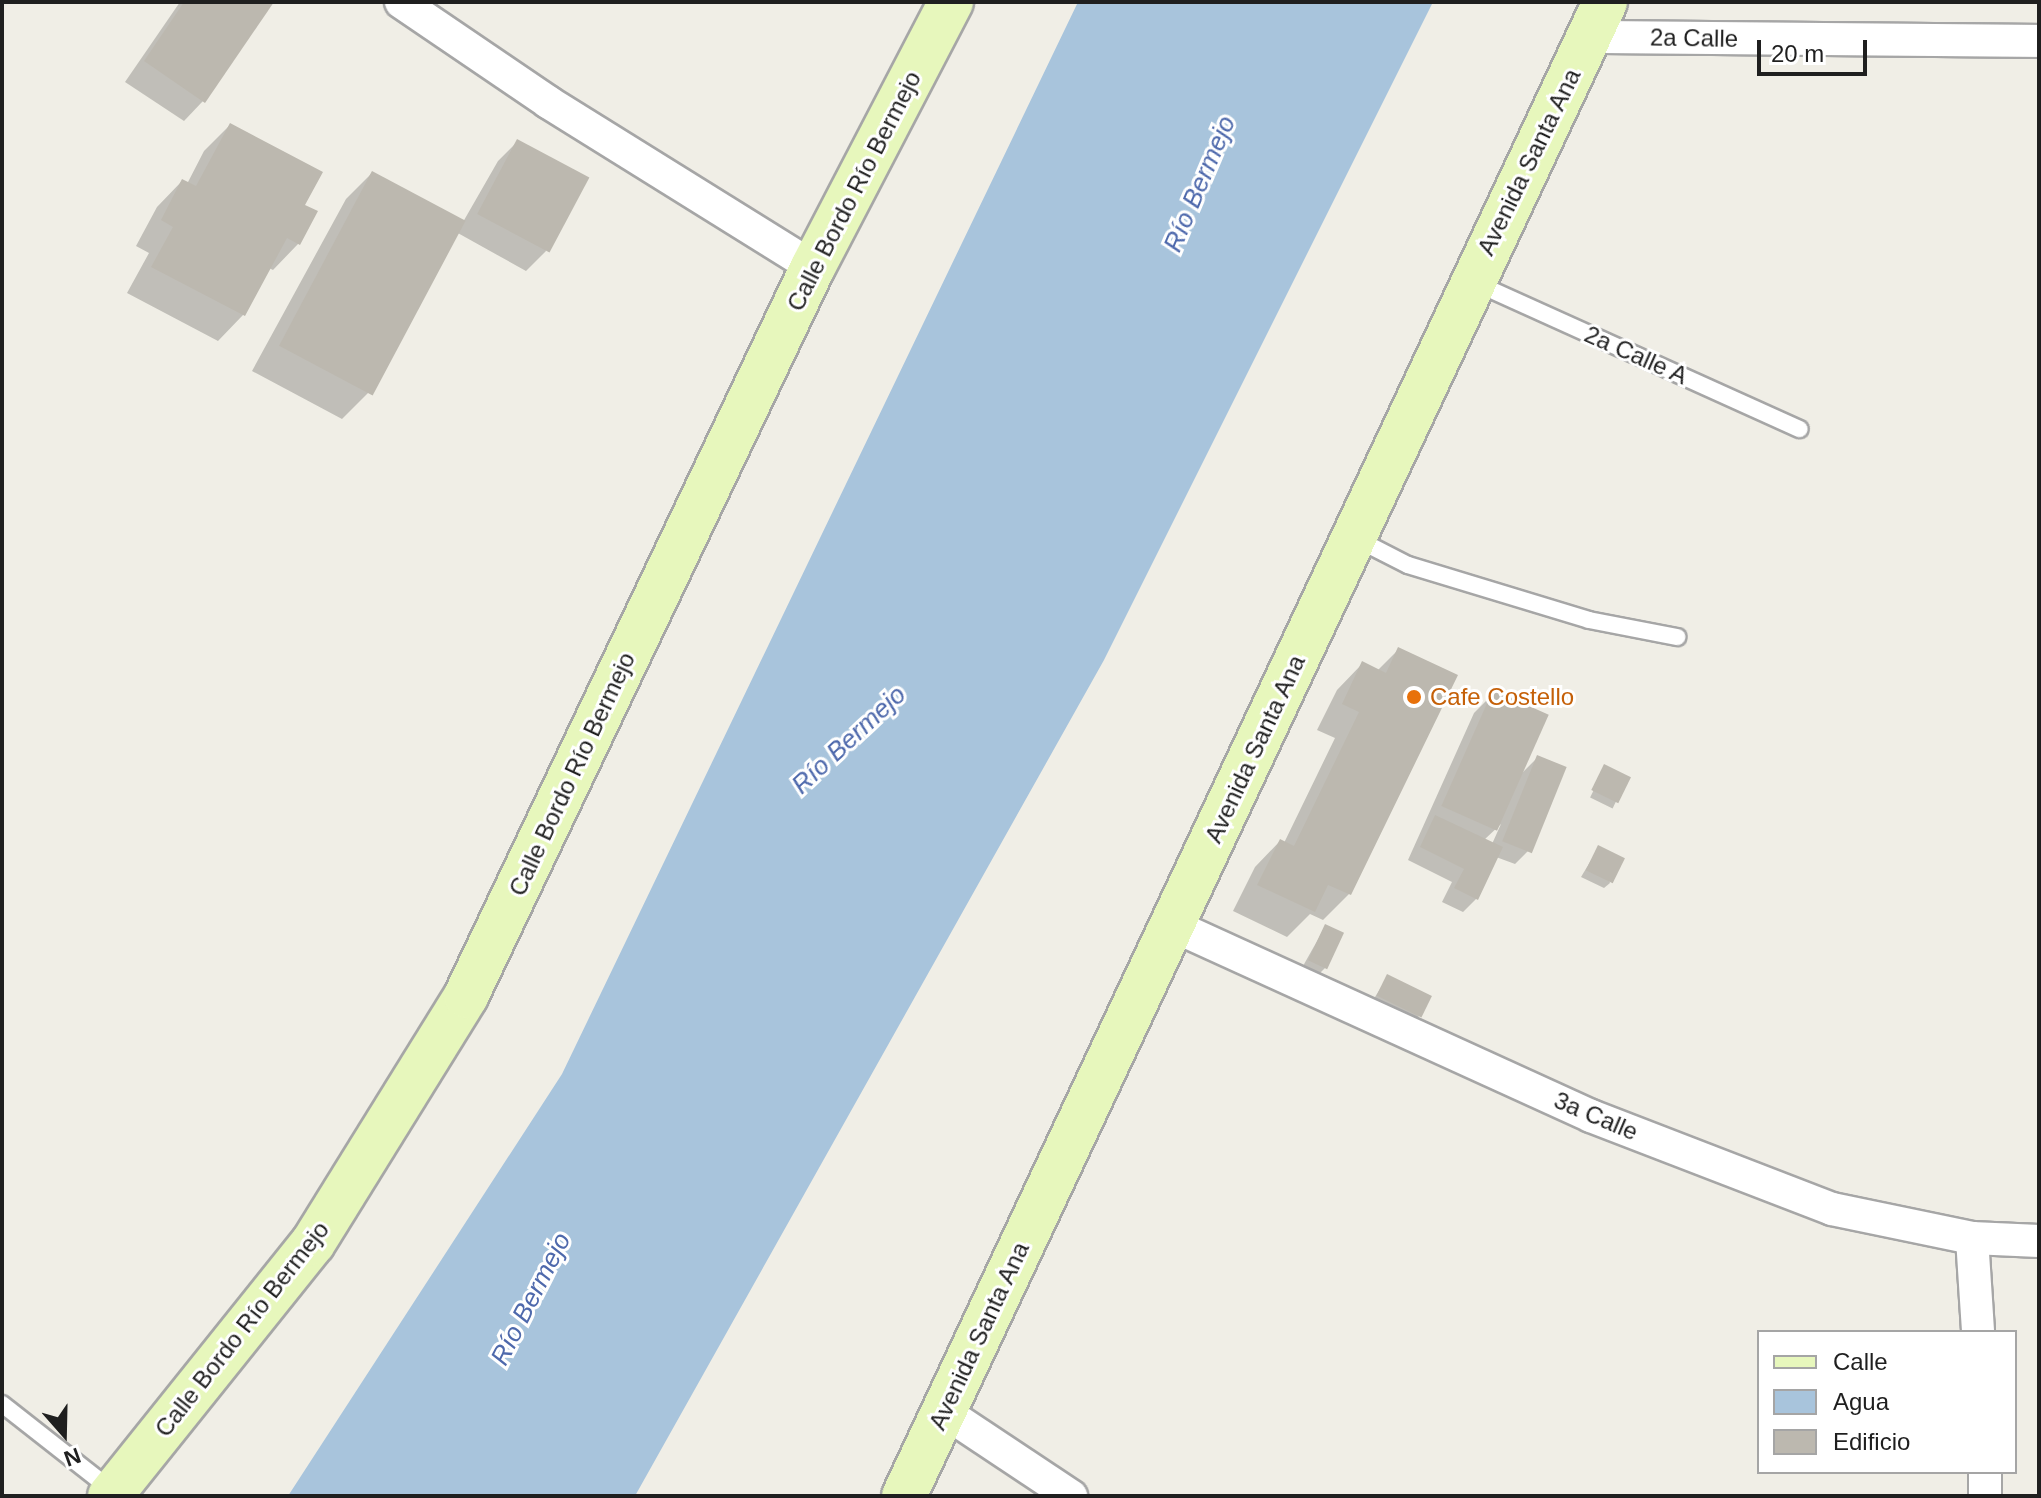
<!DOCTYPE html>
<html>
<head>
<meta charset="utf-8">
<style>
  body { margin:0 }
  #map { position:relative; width:2041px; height:1498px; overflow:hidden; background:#f0eee6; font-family:Arial,sans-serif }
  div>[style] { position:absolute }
  .water>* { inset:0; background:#a8c4dc }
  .shadow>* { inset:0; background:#0003; transform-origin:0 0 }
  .building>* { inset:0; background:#bcb8af; transform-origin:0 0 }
  .roads { filter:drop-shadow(2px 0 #a6a6a6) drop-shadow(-2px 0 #a6a6a6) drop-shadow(0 2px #a6a6a6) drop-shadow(0 -2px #a6a6a6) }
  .lane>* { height:16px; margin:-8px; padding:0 8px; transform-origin:8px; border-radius:8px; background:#fff }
  .street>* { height:32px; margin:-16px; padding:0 16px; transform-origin:16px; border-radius:16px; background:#fff }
  .secondary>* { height:44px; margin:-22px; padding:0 22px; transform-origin:22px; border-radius:22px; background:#e7f7bc }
  .dots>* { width:22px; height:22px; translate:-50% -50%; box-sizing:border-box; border:4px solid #fff; border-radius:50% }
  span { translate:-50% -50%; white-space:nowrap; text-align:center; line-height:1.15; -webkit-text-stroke:6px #fff; paint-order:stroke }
  .street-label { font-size:24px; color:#1f1f1f }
  .food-label { font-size:24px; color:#c56008 }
  .left { translate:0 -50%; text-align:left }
  .water-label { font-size:26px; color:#4e69ac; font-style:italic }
  .frame { position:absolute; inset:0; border:4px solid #1f1f1f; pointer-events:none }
  .legend { position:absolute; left:1757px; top:1330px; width:260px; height:144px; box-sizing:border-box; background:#fff; border:2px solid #a5a5a5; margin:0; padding:10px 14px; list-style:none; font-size:24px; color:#1f1f1f }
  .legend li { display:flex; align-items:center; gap:16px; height:40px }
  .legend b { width:40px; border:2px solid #a5a5a5 }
  .north { position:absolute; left:24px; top:1394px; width:80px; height:80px; -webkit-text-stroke:6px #fff; paint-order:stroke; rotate:160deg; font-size:22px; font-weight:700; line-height:32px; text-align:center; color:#1f1f1f }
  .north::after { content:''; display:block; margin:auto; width:28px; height:36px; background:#1f1f1f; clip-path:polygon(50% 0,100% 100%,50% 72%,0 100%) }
  .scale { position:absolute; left:1757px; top:40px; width:110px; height:36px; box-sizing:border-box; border:4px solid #1f1f1f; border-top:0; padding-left:10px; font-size:24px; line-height:28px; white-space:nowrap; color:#1f1f1f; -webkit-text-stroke:6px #fff; paint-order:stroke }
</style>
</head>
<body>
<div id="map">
  <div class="water">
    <div style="clip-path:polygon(1078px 2px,1433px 2px,1104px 660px,635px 1496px,288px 1496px,562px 1074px)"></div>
  </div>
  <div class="shadow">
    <div style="clip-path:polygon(180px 2px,271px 2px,203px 101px,184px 121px,125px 82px)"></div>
    <div style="clip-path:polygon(230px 125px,303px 206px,298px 244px,273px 270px,269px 268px,243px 315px,218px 341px,127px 293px,149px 253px,136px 246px,157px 207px,182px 181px,187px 184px,204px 151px)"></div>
    <div style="clip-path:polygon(517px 142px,546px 251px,526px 271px,456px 232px,368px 393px,342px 419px,252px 371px,346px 199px,372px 173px,463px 222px,498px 161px)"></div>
    <div style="clip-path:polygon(1399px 649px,1455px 676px,1349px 894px,1323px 920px,1310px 914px,1287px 937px,1233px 911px,1255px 867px,1280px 841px,1284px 843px,1335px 738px,1317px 730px,1337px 690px,1362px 664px,1377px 671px)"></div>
    <div style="clip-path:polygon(evenodd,1494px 693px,1521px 774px,1538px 757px,1528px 851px,1515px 864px,1496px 857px,1476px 899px,1463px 912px,1442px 902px,1452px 882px,1408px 860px,1474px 713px,1494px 693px,1501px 824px,1492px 844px,1484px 840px,1501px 824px)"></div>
    <div style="left:1605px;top:767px;width:25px;height:34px;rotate:26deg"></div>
    <div style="clip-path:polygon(1599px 847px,1610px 883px,1604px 888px,1581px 877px)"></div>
    <div style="clip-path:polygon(1325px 927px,1325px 968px,1319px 974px,1303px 966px)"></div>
    <div style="clip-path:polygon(1388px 976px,1419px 1017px,1413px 1023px,1372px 1002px)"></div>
  </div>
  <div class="building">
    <div style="clip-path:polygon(184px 2px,274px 2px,205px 103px,144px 61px)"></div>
    <div style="clip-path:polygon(230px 123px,323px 172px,305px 205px,318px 211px,300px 245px,287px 238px,245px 316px,151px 267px,173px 227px,161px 220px,182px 179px,196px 186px)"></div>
    <div style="left:517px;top:139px;width:82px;height:85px;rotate:28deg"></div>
    <div style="left:372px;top:171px;width:106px;height:198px;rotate:28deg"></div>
    <div style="clip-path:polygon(1398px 647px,1458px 675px,1351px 895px,1328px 885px,1315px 912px,1257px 885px,1280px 839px,1294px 846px,1359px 712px,1342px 704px,1362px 661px,1386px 673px)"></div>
    <div style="left:1493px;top:690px;width:61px;height:127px;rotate:24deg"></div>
    <div style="left:1537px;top:755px;width:32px;height:93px;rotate:22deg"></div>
    <div style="left:1604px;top:764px;width:30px;height:29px;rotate:26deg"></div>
    <div style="clip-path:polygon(1435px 815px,1503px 847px,1478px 900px,1454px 888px,1464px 869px,1420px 847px)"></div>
    <div style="left:1598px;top:845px;width:30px;height:28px;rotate:26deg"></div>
    <div style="left:1325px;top:924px;width:21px;height:40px;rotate:25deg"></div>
    <div style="left:1387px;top:974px;width:50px;height:24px;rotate:26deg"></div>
  </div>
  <div class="roads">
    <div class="lane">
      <div style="left:1476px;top:283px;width:355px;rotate:24.3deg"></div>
      <div style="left:1355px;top:538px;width:59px;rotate:27deg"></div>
      <div style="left:1408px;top:565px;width:189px;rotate:16.9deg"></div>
      <div style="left:1589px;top:620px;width:90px;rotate:10.9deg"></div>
      <div style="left:2px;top:1404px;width:141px;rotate:38.1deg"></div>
    </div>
    <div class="street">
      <div style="left:401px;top:2px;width:178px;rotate:34.2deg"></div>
      <div style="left:548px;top:102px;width:312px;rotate:31.9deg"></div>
      <div style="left:1589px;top:37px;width:450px;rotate:0.5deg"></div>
      <div style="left:1174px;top:926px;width:458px;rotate:24.5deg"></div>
      <div style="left:1591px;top:1116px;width:258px;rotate:21.1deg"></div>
      <div style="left:1832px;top:1209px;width:143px;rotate:11.7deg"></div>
      <div style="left:1972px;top:1238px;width:67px;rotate:2.6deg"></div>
      <div style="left:1972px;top:1238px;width:94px;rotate:86.3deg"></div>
      <div style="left:943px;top:1411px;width:154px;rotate:33.6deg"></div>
      <div style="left:1985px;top:1472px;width:24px;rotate:90deg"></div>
    </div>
    <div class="secondary">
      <div style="left:110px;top:1496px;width:324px;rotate:-51.3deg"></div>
      <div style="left:313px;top:1243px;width:291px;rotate:-58.2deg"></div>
      <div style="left:466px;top:996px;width:807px;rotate:-64.55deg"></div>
      <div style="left:813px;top:267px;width:299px;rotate:-62.5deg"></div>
      <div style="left:904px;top:1496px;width:1650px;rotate:-64.86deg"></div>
    </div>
  </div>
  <div class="dots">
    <div style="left:1414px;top:697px;background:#e8710a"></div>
  </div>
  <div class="street-label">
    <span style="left:1694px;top:38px;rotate:1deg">2a Calle</span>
    <span style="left:1529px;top:162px;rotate:-64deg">Avenida Santa Ana</span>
    <span style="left:854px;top:191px;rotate:-63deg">Calle Bordo Río Bermejo</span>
    <span style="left:1636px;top:355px;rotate:24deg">2a Calle A</span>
    <span style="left:1255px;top:749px;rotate:-65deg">Avenida Santa Ana</span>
    <span style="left:572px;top:774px;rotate:-65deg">Calle Bordo Río Bermejo</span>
    <span style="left:1596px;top:1116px;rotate:23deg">3a Calle</span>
    <span style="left:242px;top:1329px;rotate:-52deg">Calle Bordo Río Bermejo</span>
    <span style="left:979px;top:1336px;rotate:-65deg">Avenida Santa Ana</span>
  </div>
  <div class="food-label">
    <span class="left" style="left:1430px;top:697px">Cafe Costello</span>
  </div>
  <div class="water-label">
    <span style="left:1200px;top:184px;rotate:-67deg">Río Bermejo</span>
    <span style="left:849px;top:740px;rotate:-43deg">Río Bermejo</span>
    <span style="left:531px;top:1299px;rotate:-63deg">Río Bermejo</span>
  </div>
  <div class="frame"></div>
  <ul class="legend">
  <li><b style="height:10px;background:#e7f7bc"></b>Calle</li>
  <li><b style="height:22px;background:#a8c4dc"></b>Agua</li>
  <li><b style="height:22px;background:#bcb8af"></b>Edificio</li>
  </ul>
  <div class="north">N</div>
  <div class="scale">20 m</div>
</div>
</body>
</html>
